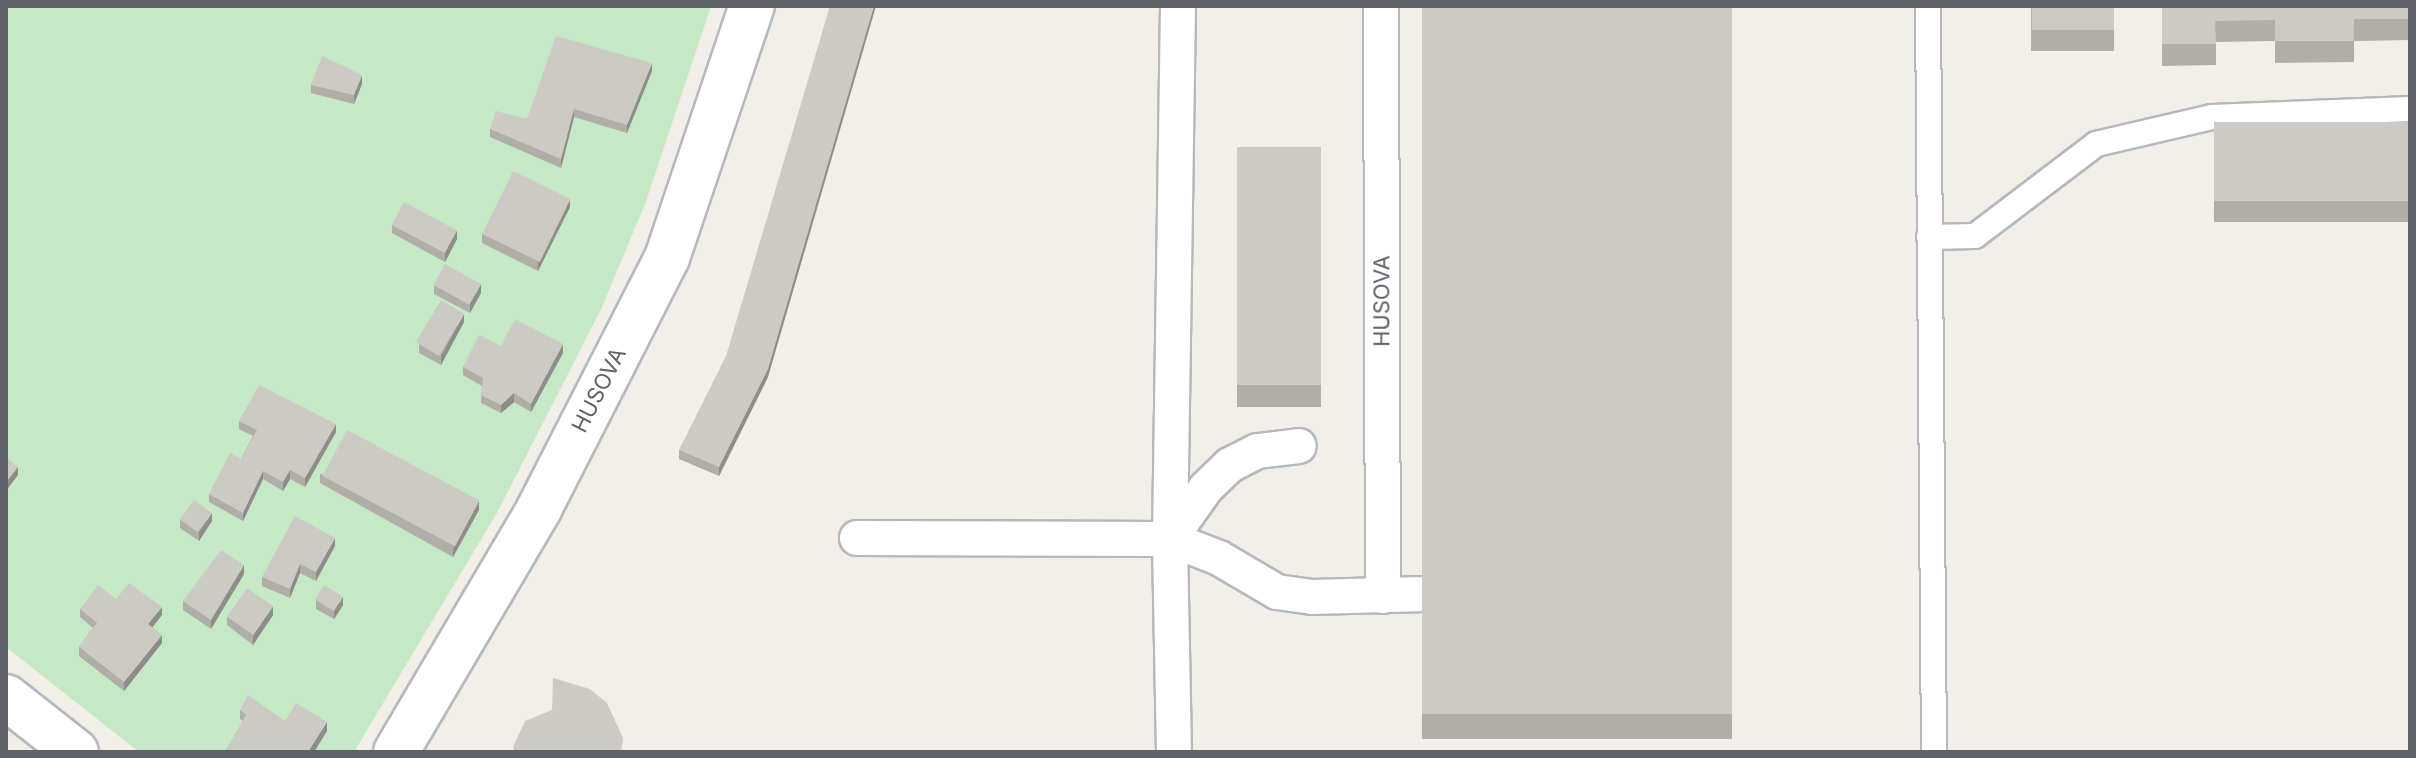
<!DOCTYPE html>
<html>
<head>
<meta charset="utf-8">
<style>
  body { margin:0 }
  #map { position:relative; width:2416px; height:758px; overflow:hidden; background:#f1efe8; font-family:Inter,sans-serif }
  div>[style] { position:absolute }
  .green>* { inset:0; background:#c5e8c5 }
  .roads { filter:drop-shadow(2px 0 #b5b8bc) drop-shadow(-2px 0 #b5b8bc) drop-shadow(0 2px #b5b8bc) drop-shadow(0 -2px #b5b8bc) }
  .service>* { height:24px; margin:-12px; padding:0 12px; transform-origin:12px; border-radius:12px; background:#fff }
  .pedestrian>* { height:34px; margin:-17px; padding:0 17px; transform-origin:17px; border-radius:17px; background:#fff }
  .minor>* { height:44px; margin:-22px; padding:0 22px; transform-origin:22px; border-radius:22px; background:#fff }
  .wall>* { inset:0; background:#afaea9; transform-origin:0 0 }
  .shaded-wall>* { inset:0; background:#8f8d8a }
  .building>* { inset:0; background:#cccac5; transform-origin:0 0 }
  span { translate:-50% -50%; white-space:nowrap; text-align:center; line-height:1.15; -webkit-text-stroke:8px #fff; paint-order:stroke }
  .street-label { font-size:22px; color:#5f6368 }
  .frame { position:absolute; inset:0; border:8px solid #5f6368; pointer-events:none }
</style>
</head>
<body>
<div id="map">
  <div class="green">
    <div style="clip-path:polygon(6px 6px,711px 6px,645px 204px,602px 307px,498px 511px,354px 752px,139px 752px,6px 647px)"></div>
  </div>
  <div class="roads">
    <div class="service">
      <div style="left:1928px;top:6px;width:746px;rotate:89.54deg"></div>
      <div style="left:1929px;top:237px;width:46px;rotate:-1.2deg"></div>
      <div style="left:1975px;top:236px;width:152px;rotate:-37.2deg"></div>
      <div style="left:2096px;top:144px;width:119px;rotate:-13.1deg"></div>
      <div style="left:2212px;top:117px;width:198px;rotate:-2.3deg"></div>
    </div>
    <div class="pedestrian">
      <div style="left:1381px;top:6px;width:590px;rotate:89.81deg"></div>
      <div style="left:857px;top:538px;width:313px;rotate:0.2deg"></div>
      <div style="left:1170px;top:539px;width:53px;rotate:21.2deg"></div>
      <div style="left:1219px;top:558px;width:67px;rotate:30.4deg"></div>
      <div style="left:1277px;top:592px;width:34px;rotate:8deg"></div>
      <div style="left:1311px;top:597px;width:114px;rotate:-1.5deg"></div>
      <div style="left:1170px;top:539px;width:62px;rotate:-54.8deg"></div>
      <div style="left:1206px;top:488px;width:33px;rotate:-44deg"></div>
      <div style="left:1230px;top:465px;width:31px;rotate:-27deg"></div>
      <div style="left:1258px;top:451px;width:41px;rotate:-7deg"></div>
      <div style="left:1174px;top:752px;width:213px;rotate:-91.1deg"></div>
      <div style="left:1170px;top:539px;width:533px;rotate:-89.14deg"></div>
    </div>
    <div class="minor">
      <div style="left:6px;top:697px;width:89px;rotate:38.2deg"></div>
      <div style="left:396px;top:752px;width:282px;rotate:-59.5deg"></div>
      <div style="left:539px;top:509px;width:282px;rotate:-63deg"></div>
      <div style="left:667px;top:258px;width:266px;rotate:-71.4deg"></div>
    </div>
  </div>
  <div class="wall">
    <div style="left:1422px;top:6px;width:310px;height:733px"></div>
    <div style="left:2031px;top:6px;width:83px;height:45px"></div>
    <div style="clip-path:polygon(2162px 6px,2410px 6px,2410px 40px,2354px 41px,2354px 62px,2275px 63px,2275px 41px,2216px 42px,2216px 65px,2162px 66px)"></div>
    <div style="clip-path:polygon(652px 71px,627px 133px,574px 117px,561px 168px,490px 137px,490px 129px,527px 119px)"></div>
    <div style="clip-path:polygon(362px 84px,354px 104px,311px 93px,311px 85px)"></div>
    <div style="left:2410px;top:122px;width:100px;height:196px;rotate:90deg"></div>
    <div style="left:1237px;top:147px;width:84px;height:260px"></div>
    <div style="clip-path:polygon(570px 207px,538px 271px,482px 243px,482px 234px)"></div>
    <div style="clip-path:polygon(392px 225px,457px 239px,445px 262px,392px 233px)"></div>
    <div style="clip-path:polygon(434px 285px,481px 293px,470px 313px,434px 294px)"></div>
    <div style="clip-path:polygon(464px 322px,441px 365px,419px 353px,419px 344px)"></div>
    <div style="clip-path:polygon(501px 346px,563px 353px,531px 412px,514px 402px,501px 413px,481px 403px,482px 386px,463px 375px,463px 367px)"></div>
    <div style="clip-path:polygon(768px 377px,719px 476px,679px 459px,679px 450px)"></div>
    <div style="clip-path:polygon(239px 421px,336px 432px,305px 487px,290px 479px,283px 491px,263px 479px,243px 521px,209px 502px,209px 494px,241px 459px,253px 436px,239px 429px)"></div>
    <div style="clip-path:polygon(320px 474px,479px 510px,453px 557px,320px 483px)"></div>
    <div style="clip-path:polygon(180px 519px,212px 521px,199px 541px,180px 528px)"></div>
    <div style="clip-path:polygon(335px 546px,316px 581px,300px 573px,290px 598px,262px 586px,262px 577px)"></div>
    <div style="clip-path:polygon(244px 574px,211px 629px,183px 610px,183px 601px)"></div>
    <div style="clip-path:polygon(116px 599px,162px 615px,152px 627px,162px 643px,124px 691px,79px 656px,79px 647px,93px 628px,80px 617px,80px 609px)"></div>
    <div style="clip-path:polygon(316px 600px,343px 605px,334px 619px,316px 609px)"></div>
    <div style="clip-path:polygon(273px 615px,253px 645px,227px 625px,227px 617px)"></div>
    <div style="clip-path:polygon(240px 710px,285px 721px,327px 731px,314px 752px,225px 752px,243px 721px,240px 719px)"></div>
  </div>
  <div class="shaded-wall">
    <div style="clip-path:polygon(874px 6px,876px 6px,768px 377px,719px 476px,719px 467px)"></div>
    <div style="clip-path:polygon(652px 63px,652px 71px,627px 133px,627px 125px)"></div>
    <div style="clip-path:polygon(362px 75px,362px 84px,354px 104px,354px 95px)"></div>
    <div style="clip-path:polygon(574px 109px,574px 117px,561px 168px,561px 159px)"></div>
    <div style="clip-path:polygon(570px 199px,570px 207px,538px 271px,538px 262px)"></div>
    <div style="clip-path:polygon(457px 230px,457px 239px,445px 262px,445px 253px)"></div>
    <div style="clip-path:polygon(481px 284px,481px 293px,470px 313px,470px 304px)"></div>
    <div style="clip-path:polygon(464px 314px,464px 322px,441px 365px,441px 356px)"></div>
    <div style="clip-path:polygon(563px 344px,563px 353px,531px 412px,531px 404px)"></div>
    <div style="clip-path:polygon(514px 393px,514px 402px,501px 413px,501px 405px)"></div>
    <div style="clip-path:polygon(336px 424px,336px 432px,305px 487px,305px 478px)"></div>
    <div style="clip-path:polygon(18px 467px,18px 475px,6px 491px,6px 482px)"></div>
    <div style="clip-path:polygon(290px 470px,290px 479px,283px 491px,283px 482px)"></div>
    <div style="clip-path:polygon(263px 471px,263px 479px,243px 521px,243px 513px)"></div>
    <div style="clip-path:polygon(479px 501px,479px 510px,453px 557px,453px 549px)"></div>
    <div style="clip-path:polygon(212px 513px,212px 521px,199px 541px,199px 532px)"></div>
    <div style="clip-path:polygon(335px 538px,335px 546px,316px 581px,316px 572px)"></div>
    <div style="clip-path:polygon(300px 564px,300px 573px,290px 598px,290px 589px)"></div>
    <div style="clip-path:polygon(244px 565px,244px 574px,211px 629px,211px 620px)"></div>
    <div style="clip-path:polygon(343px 597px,343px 605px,334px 619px,334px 611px)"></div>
    <div style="clip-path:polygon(273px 606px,273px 615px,253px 645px,253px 636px)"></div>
    <div style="clip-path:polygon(162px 607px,162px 615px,148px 633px,148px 624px)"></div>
    <div style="clip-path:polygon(162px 635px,162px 643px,124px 691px,124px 682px)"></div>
    <div style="clip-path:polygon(327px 722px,327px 731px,314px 752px,308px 752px)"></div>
  </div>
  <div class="building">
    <div style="clip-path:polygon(830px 6px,874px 6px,768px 369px,719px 467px,679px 450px,726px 356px)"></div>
    <div style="left:1422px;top:6px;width:310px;height:708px"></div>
    <div style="left:2032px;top:6px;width:82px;height:24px"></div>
    <div style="clip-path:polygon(2162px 6px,2410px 6px,2410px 19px,2354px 19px,2354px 41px,2275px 41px,2275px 20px,2215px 21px,2216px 44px,2162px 44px)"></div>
    <div style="clip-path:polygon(556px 36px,652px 63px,627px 125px,574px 109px,561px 159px,490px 129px,496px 111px,527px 119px)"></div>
    <div style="clip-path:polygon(322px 56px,362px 75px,354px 95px,311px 85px)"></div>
    <div style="left:2410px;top:122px;width:79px;height:196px;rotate:90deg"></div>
    <div style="left:1237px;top:147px;width:84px;height:238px"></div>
    <div style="left:513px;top:171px;width:64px;height:70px;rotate:26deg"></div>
    <div style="left:404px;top:202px;width:60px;height:26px;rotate:28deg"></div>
    <div style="left:445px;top:264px;width:41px;height:24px;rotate:29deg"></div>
    <div style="left:441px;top:300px;width:27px;height:49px;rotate:31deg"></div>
    <div style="clip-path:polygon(515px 319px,563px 344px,531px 404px,514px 393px,501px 405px,481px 395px,483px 378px,463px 367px,479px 335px,501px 346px)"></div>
    <div style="clip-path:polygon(259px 385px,336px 424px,305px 478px,290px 470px,283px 482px,263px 471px,243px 513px,209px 494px,230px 453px,241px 459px,257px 430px,239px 421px)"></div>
    <div style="left:347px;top:430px;width:150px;height:52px;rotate:28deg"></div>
    <div style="clip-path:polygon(6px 457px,18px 467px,6px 482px)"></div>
    <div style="left:194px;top:500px;width:22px;height:24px;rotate:36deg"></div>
    <div style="clip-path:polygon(295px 516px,335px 538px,316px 572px,300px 564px,290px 589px,262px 577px)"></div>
    <div style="clip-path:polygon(221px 550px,244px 565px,211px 620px,183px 601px)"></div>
    <div style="clip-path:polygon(129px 583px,162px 607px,148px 624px,162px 635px,124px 682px,79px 647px,97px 623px,80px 609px,98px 585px,116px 599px)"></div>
    <div style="left:324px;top:585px;width:22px;height:17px;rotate:32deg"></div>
    <div style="left:247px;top:588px;width:32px;height:35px;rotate:35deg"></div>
    <div style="clip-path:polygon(553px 678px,590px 689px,607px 703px,623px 738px,621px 752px,515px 752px,513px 747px,525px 721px,552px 710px)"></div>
    <div style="clip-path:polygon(248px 695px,285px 721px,296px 703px,327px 722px,308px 752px,225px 752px,246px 715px,240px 710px)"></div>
  </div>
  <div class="street-label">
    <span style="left:1382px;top:301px;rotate:-90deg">HUSOVA</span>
    <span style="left:599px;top:390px;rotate:-63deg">HUSOVA</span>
  </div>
  <div class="frame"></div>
</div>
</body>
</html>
